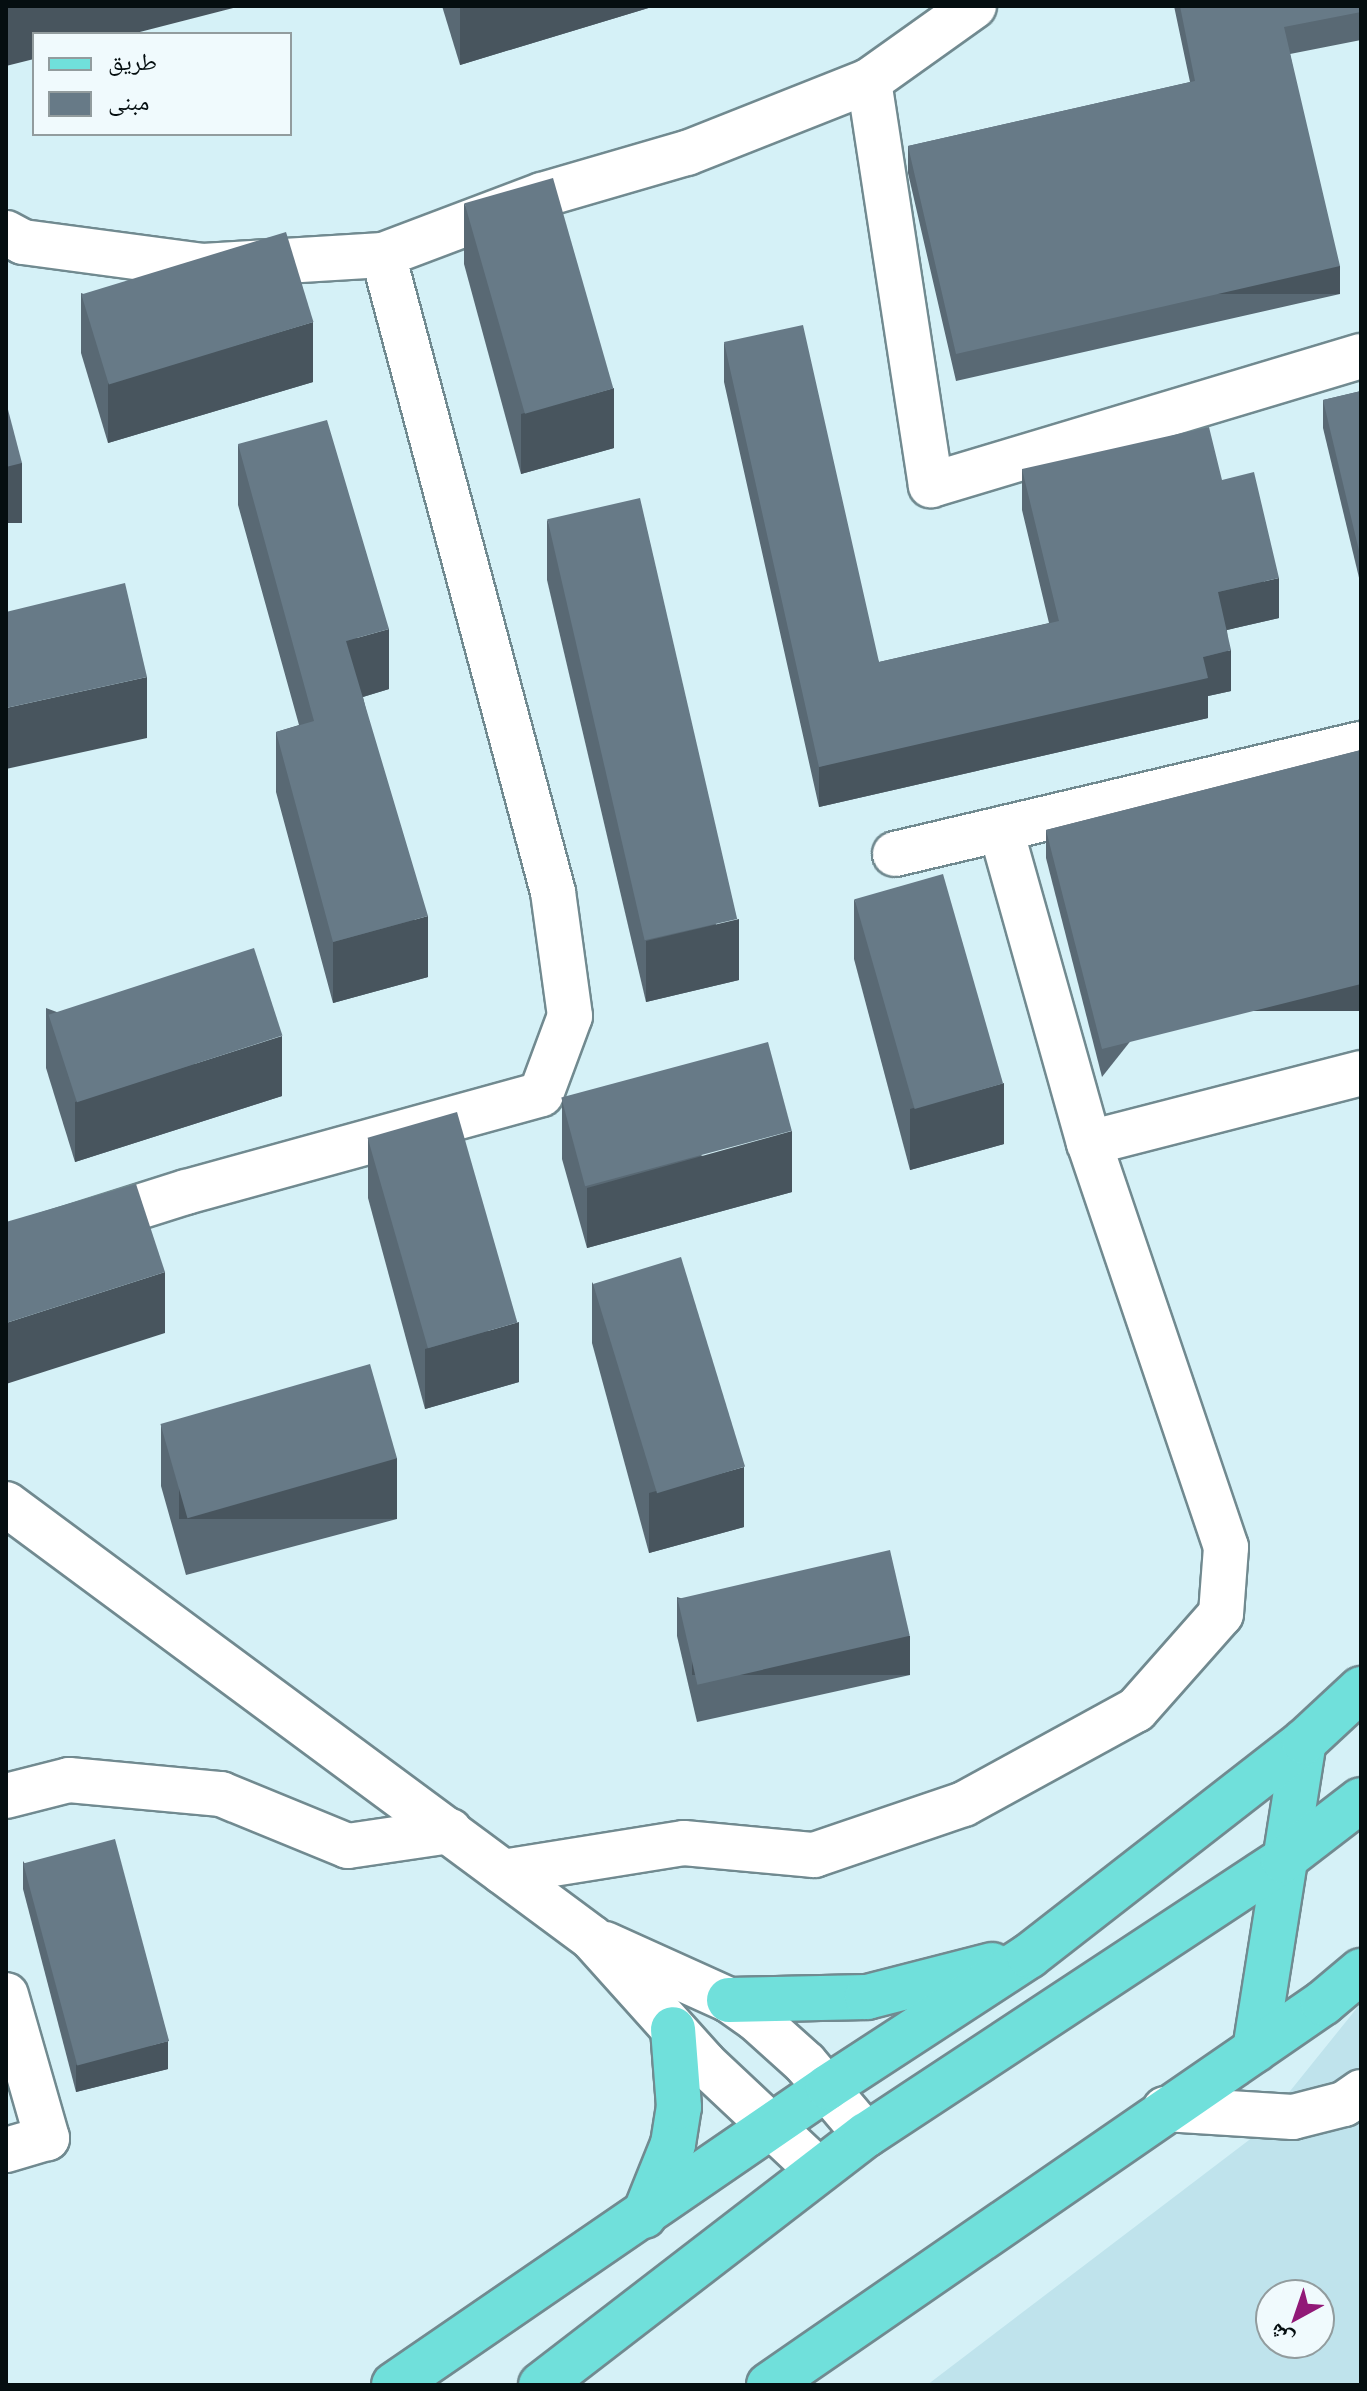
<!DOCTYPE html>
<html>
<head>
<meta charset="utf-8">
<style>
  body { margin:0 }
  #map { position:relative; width:1367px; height:2391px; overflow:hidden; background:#d5f1f7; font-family:Inter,"Noto Naskh Arabic",sans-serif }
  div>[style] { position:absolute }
  .built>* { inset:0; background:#bfe3ec }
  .roads { filter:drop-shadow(2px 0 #718a90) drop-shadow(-2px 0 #718a90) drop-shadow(0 2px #718a90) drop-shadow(0 -2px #718a90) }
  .minor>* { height:44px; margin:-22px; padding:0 22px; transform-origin:22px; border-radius:22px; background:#fff }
  .major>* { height:44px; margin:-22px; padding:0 22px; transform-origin:22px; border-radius:22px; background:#70e0db }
  .wall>* { inset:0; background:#596974 }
  .shaded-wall>* { inset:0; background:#48555e; transform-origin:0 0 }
  .building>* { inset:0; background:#677a87; transform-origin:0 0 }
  span { translate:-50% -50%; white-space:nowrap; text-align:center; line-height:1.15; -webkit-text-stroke:8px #f0fafd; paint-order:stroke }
  .frame { position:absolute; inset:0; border:8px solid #050e10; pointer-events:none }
  .legend { position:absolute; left:32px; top:32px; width:260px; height:104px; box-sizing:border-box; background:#f0fafd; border:2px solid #929c9e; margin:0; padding:10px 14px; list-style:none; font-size:24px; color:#050e10 }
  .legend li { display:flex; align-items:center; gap:16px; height:40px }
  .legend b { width:40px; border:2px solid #929c9e }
  .north { position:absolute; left:1255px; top:2279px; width:80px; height:80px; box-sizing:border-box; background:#f0fafd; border:2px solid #929c9e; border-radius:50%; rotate:220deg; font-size:22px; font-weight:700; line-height:32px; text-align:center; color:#050e10 }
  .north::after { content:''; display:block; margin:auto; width:28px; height:36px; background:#911977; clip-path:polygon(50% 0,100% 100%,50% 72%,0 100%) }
</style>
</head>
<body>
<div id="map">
  <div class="built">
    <div style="clip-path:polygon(evenodd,1361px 2003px,1361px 2385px,927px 2385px,1253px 2137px,1361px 2003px,1271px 2295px,1319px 2295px,1319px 2343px,1271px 2343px,1271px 2295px)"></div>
  </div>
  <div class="roads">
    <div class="minor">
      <div style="left:869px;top:81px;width:409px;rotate:81.3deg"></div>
      <div style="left:931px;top:485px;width:449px;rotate:-16.7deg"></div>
      <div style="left:6px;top:233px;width:19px;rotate:28deg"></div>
      <div style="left:23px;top:242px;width:182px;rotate:7.6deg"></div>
      <div style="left:203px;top:266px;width:180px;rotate:-3.5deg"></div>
      <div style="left:383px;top:255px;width:170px;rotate:-20.7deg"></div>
      <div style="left:542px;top:195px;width:151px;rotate:-16.2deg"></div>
      <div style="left:687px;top:153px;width:196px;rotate:-21.6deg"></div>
      <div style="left:869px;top:81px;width:129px;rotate:-35.5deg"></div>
      <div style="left:895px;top:854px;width:479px;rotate:-13.3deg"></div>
      <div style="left:1089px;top:1143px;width:281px;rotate:-14.4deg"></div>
      <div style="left:6px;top:1249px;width:189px;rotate:-17.6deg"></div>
      <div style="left:186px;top:1192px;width:368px;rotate:-15.4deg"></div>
      <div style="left:541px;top:1094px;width:83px;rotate:-69.6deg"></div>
      <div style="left:570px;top:1016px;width:125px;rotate:-97.8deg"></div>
      <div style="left:553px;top:892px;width:659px;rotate:-104.94deg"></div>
      <div style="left:6px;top:1504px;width:729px;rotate:36.52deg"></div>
      <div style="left:592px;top:1938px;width:168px;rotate:48.1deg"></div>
      <div style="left:704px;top:2063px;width:156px;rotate:43.2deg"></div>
      <div style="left:6px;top:1796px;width:65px;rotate:-14.3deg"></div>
      <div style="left:69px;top:1780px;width:153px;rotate:5.3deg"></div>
      <div style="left:221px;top:1794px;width:137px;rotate:22.3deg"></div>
      <div style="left:348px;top:1846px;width:103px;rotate:-8.4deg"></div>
      <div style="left:503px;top:1872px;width:183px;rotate:-9.1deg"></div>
      <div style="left:684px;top:1843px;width:131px;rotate:5.3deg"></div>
      <div style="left:814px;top:1855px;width:158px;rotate:-18.8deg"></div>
      <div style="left:964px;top:1804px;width:196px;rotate:-28.7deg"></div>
      <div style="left:1136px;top:1710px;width:128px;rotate:-48.5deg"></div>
      <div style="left:1221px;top:1614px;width:67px;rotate:-85.7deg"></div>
      <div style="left:1226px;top:1547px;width:427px;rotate:-108.7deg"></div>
      <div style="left:1089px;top:1143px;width:326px;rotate:-105.7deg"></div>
      <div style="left:605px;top:1944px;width:136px;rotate:24.3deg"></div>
      <div style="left:729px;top:2000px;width:33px;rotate:35deg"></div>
      <div style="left:756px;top:2019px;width:66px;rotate:41.9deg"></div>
      <div style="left:805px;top:2063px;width:94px;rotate:49.7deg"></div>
      <div style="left:6px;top:1995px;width:149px;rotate:74deg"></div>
      <div style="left:47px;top:2138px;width:43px;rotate:163.7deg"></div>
      <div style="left:1165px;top:2109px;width:128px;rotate:3.6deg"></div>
      <div style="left:1293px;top:2117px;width:53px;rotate:-14.3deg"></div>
      <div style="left:1344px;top:2104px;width:21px;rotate:-35deg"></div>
    </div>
    <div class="major">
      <div style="left:729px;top:2000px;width:138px;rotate:-1.2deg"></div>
      <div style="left:867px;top:1997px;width:129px;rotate:-14.4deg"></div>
      <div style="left:1255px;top:2050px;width:312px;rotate:-81deg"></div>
      <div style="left:644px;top:2216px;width:78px;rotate:-68.1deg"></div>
      <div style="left:673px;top:2144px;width:37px;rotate:-81deg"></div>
      <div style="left:679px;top:2107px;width:78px;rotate:-94.4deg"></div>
      <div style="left:394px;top:2385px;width:526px;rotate:-34.47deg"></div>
      <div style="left:828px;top:2087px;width:240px;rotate:-33.1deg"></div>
      <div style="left:1029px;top:1956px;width:348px;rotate:-37.9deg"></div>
      <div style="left:1304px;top:1742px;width:78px;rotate:-42.9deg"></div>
      <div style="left:541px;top:2385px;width:410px;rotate:-37.6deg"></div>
      <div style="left:866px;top:2135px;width:500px;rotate:-33.4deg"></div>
      <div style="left:1283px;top:1860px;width:98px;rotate:-37.6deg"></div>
      <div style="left:769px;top:2385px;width:673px;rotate:-34.59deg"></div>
      <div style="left:1323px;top:2003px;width:50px;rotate:-40.1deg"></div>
    </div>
  </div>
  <div class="wall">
    <div style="clip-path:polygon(442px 6px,655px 6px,460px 65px)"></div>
    <div style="clip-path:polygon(1174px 6px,1361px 6px,1361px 40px,1290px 54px,1340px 294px,956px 381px,908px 173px,908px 146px,1190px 82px)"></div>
    <div style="clip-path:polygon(464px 203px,614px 448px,521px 474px,464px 264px)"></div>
    <div style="clip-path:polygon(81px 293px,313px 382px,108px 443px,81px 353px)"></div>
    <div style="clip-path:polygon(724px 342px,879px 662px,1049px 623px,1022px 510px,1022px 469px,1222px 480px,1279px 618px,1227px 630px,1231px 691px,1208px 696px,1208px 718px,819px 807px,724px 382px)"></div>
    <div style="clip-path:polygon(1361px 391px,1361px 586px,1323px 428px,1323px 400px)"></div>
    <div style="clip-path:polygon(238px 444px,389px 689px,363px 697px,428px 977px,333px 1003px,276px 792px,276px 732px,299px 725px,238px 505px)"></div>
    <div style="clip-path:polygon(547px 519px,739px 980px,646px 1002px,547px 580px)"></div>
    <div style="clip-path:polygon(1361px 750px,1102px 1077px,1046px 858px,1046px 830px)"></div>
    <div style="clip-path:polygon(854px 899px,1004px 1144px,910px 1170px,854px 959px)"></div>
    <div style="clip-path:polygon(46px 1008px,282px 1096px,75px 1162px,46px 1068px)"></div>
    <div style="clip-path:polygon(562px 1099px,792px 1192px,587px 1248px,562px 1159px)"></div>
    <div style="clip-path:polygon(368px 1138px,519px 1382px,425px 1409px,368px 1198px)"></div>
    <div style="clip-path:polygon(592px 1282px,744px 1527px,649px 1553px,592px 1343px)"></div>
    <div style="clip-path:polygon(161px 1426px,397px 1519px,186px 1575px,161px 1486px)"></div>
    <div style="clip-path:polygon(677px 1597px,910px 1675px,697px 1722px,677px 1636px)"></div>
    <div style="clip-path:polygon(23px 1861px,168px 2069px,76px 2092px,23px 1889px)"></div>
  </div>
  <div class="shaded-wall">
    <div style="clip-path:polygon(6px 6px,241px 6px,132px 34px,34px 34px,34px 59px,6px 66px)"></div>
    <div style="clip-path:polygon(460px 6px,655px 6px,460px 65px)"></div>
    <div style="left:1340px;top:266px;width:28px;height:394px;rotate:90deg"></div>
    <div style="clip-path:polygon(313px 322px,313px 382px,108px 443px,108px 383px)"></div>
    <div style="clip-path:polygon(614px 388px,614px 448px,521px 474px,521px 414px)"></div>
    <div style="left:22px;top:463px;width:60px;height:16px;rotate:90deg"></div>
    <div style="clip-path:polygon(1279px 578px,1279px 618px,1218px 632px,1218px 592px)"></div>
    <div style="clip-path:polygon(389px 629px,389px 689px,346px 702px,346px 641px)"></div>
    <div style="clip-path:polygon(1231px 650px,1231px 691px,1208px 696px,1208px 718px,819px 807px,819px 767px,1203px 657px)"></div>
    <div style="clip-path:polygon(147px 677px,147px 738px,6px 769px,6px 708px)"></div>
    <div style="clip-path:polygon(428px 916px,428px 977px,333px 1003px,333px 942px)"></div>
    <div style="clip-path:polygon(739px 919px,739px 980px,646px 1002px,646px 941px)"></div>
    <div style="left:1361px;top:984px;width:27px;height:267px;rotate:90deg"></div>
    <div style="clip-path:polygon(282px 1036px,282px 1096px,75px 1162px,75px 1102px)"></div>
    <div style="clip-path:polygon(1004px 1083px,1004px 1144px,910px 1170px,910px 1109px)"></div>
    <div style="clip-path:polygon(792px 1131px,792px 1192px,587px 1248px,587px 1188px)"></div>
    <div style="clip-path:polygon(165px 1272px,165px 1333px,6px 1384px,6px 1323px)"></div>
    <div style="clip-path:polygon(519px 1322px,519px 1382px,425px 1409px,425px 1349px)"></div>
    <div style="left:397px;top:1458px;width:61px;height:218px;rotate:90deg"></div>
    <div style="clip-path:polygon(744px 1467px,744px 1527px,649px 1553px,649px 1493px)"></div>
    <div style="left:910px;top:1636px;width:39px;height:218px;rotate:90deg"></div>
    <div style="clip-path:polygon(168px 2041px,168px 2069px,76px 2092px,76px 2065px)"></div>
  </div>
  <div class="building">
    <div style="clip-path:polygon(1180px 6px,1361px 6px,1361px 12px,1284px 27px,1340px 266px,956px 354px,908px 146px,1195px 81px)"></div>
    <div style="left:553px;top:178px;width:219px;height:92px;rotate:74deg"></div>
    <div style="left:286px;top:232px;width:94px;height:214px;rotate:73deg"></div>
    <div style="clip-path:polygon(803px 325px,879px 662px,1059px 621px,1022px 469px,1209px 427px,1222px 480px,1254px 472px,1279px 578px,1218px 592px,1231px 650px,1203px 657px,1208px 678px,819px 767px,724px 342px)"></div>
    <div style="clip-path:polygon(1361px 391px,1361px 559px,1323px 400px)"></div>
    <div style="clip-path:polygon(6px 402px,22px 463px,6px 467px)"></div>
    <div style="clip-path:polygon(327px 420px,389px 629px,346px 641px,428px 916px,333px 942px,276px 732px,314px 721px,238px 444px)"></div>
    <div style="left:640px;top:498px;width:432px;height:95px;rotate:77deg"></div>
    <div style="clip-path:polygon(125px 583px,147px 677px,6px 708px,6px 612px)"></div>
    <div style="clip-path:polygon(1361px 750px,1361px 984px,1102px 1049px,1046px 830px)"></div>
    <div style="left:943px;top:874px;width:218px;height:92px;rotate:74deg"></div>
    <div style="left:254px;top:948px;width:92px;height:216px;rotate:72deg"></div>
    <div style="left:768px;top:1042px;width:92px;height:214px;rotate:75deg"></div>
    <div style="left:457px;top:1112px;width:219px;height:93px;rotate:74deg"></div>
    <div style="clip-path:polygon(136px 1184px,165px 1272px,6px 1323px,6px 1222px)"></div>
    <div style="left:681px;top:1257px;width:219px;height:92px;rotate:73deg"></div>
    <div style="left:370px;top:1364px;width:98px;height:218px;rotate:74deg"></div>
    <div style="left:890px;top:1550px;width:88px;height:218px;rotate:77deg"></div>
    <div style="left:115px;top:1839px;width:209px;height:95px;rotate:75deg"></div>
  </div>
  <div class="frame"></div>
  <ul class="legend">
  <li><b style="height:10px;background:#70e0db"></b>طريق</li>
  <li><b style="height:22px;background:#677a87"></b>مبنى</li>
  </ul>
  <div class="north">ش</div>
</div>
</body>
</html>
